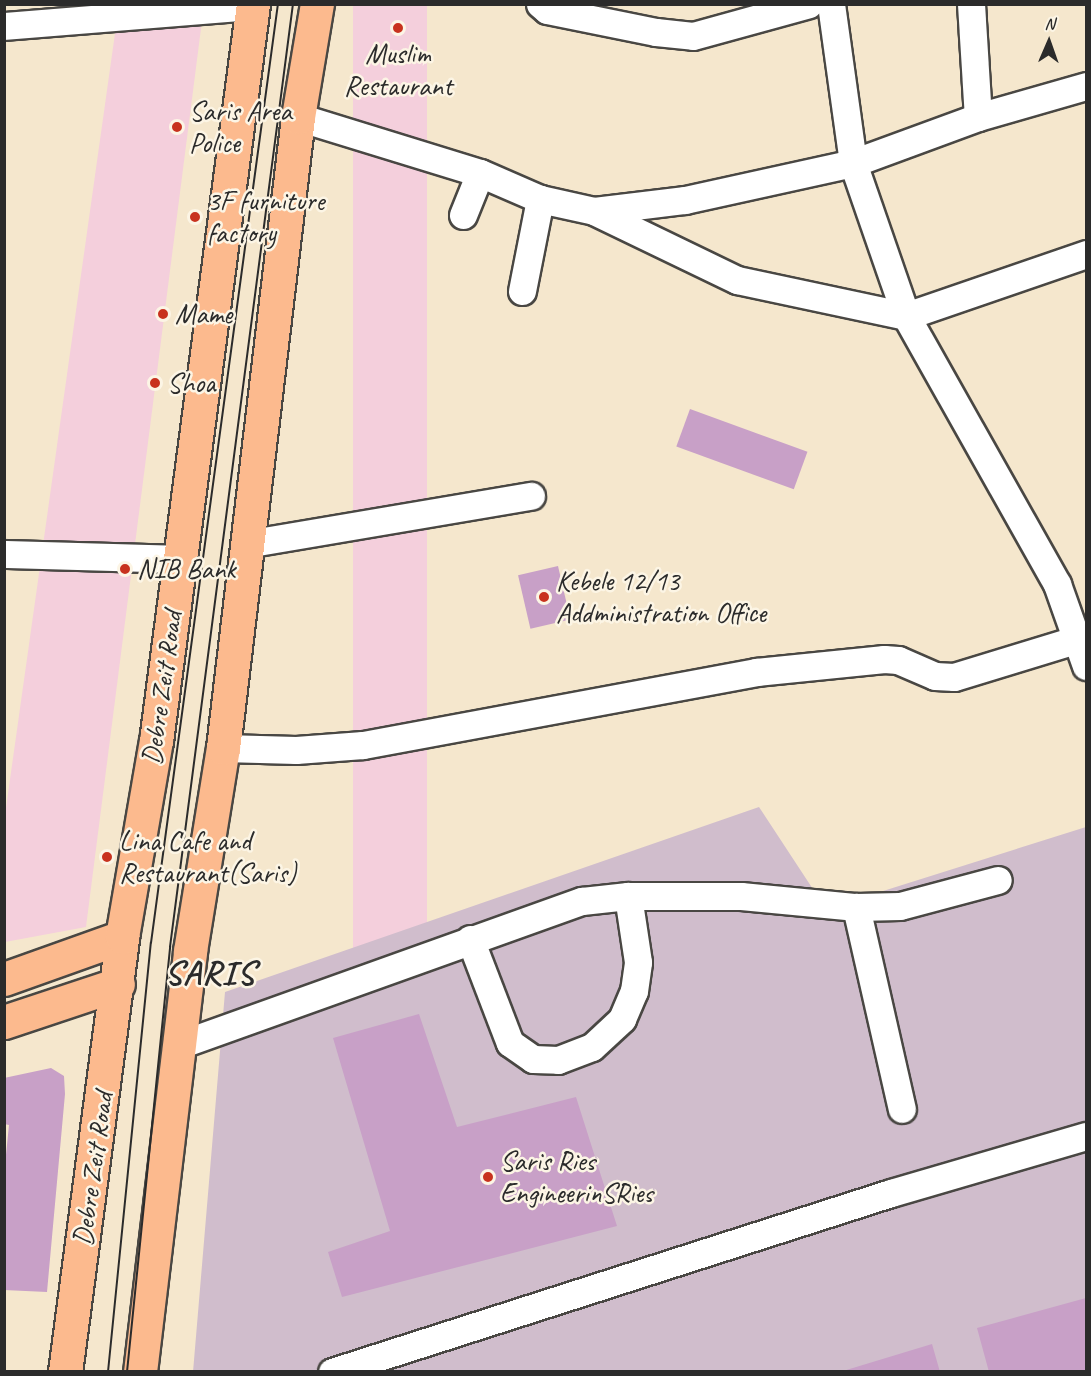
<!DOCTYPE html>
<html>
<head>
<meta charset="utf-8">
<style>
  body { margin:0 }
  #map { position:relative; width:1091px; height:1376px; overflow:hidden; background:#f5e7cd; font-family:Caveat,sans-serif }
  div>[style] { position:absolute }
  .built>* { inset:0; background:#f4cfdc; transform-origin:0 0 }
  .industrial>* { inset:0; background:#d0bdcc }
  .building>* { inset:0; background:#c8a0c7; transform-origin:0 0 }
  .roads { filter:drop-shadow(2px 0 #494743) drop-shadow(-2px 0 #494743) drop-shadow(0 2px #494743) drop-shadow(0 -2px #494743) }
  .minor>* { height:27px; margin:-13.5px; padding:0 13.5px; transform-origin:13.5px; border-radius:13.5px; background:#fff }
  .major>* { height:33px; margin:-16.5px; padding:0 16.5px; transform-origin:16.5px; border-radius:16.5px; background:#fcba8e }
  .tram>* { height:1.5px; margin:-0.75px; padding:0 0.75px; transform-origin:0.75px; border-radius:0.75px; background:#2b2b2b }
  .dots>* { width:16px; height:16px; translate:-50% -50%; box-sizing:border-box; border:3px solid #fcf5e5; border-radius:50% }
  span { translate:-50% -50%; white-space:nowrap; text-align:center; line-height:1.15; -webkit-text-stroke:5px #fcf5e5; paint-order:stroke }
  .poi-label { font-size:28px; color:#2b2b2b }
  .left { translate:0 -50%; text-align:left }
  .street-label { font-size:28px; color:#2b2b2b }
  .district-label { font-size:34px; color:#2b2b2b; font-weight:700; letter-spacing:1.5px }
  .frame { position:absolute; inset:0; border:6px solid #2b2b2b; pointer-events:none }
  .north { position:absolute; left:1019px; top:12px; width:60px; height:60px; -webkit-text-stroke:4px #fcf5e5; paint-order:stroke; rotate:2deg; font-size:16px; font-weight:700; line-height:24px; text-align:center; color:#2b2b2b }
  .north::after { content:''; display:block; margin:auto; width:21px; height:27px; background:#2b2b2b; clip-path:polygon(50% 0,100% 100%,50% 72%,0 100%) }
</style>
</head>
<body>
<div id="map">
  <div class="built">
    <div style="clip-path:polygon(119px 5px,204px 5px,86px 927px,5px 942px,5px 815px)"></div>
    <div style="left:353px;top:5px;width:74px;height:995px"></div>
  </div>
  <div class="industrial">
    <div style="clip-path:polygon(759px 807px,826px 909px,1086px 827px,1086px 1371px,193px 1372px,225px 992px)"></div>
  </div>
  <div class="building">
    <div style="left:690px;top:409px;width:125px;height:40px;rotate:20deg"></div>
    <div style="left:558px;top:566px;width:55px;height:41px;rotate:77deg"></div>
    <div style="clip-path:polygon(419px 1014px,457px 1127px,576px 1097px,617px 1226px,342px 1297px,328px 1252px,390px 1231px,333px 1038px)"></div>
    <div style="clip-path:polygon(51px 1068px,64px 1076px,65px 1094px,47px 1292px,4px 1290px,4px 1174px,9px 1125px,4px 1124px,4px 1078px)"></div>
    <div style="clip-path:polygon(1086px 1298px,1086px 1370px,989px 1372px,977px 1328px)"></div>
    <div style="clip-path:polygon(932px 1344px,940px 1372px,843px 1372px,843px 1371px)"></div>
  </div>
  <div class="roads">
    <div class="minor">
      <div style="left:540px;top:4px;width:9px;rotate:41deg"></div>
      <div style="left:547px;top:10px;width:111px;rotate:11.4deg"></div>
      <div style="left:656px;top:32px;width:37px;rotate:6deg"></div>
      <div style="left:693px;top:36px;width:120px;rotate:-15.4deg"></div>
      <div style="left:831px;top:4px;width:161px;rotate:82.1deg"></div>
      <div style="left:853px;top:163px;width:162px;rotate:70.9deg"></div>
      <div style="left:906px;top:316px;width:308px;rotate:60.6deg"></div>
      <div style="left:1057px;top:584px;width:87px;rotate:70.5deg"></div>
      <div style="left:971px;top:4px;width:113px;rotate:86.5deg"></div>
      <div style="left:4px;top:26px;width:250px;rotate:-4.6deg"></div>
      <div style="left:298px;top:117px;width:190px;rotate:17.1deg"></div>
      <div style="left:480px;top:173px;width:65px;rotate:23.4deg"></div>
      <div style="left:540px;top:199px;width:55px;rotate:12.5deg"></div>
      <div style="left:594px;top:211px;width:159px;rotate:25.8deg"></div>
      <div style="left:737px;top:280px;width:173px;rotate:12deg"></div>
      <div style="left:906px;top:316px;width:190px;rotate:-19deg"></div>
      <div style="left:594px;top:211px;width:92px;rotate:-6.9deg"></div>
      <div style="left:685px;top:200px;width:172px;rotate:-12.4deg"></div>
      <div style="left:853px;top:163px;width:133px;rotate:-20.2deg"></div>
      <div style="left:978px;top:117px;width:112px;rotate:-16deg"></div>
      <div style="left:463px;top:215px;width:45px;rotate:-68deg"></div>
      <div style="left:522px;top:291px;width:94px;rotate:-78.9deg"></div>
      <div style="left:246px;top:544px;width:289px;rotate:-9.6deg"></div>
      <div style="left:4px;top:554px;width:175px;rotate:1.6deg"></div>
      <div style="left:223px;top:748px;width:73px;rotate:1.6deg"></div>
      <div style="left:296px;top:750px;width:67px;rotate:-4.3deg"></div>
      <div style="left:363px;top:745px;width:400px;rotate:-10.5deg"></div>
      <div style="left:756px;top:672px;width:129px;rotate:-5.8deg"></div>
      <div style="left:884px;top:659px;width:14px;rotate:4deg"></div>
      <div style="left:898px;top:660px;width:40px;rotate:23.4deg"></div>
      <div style="left:935px;top:676px;width:19px;rotate:3deg"></div>
      <div style="left:954px;top:677px;width:130px;rotate:-17deg"></div>
      <div style="left:856px;top:907px;width:207px;rotate:77.2deg"></div>
      <div style="left:470px;top:939px;width:111px;rotate:69deg"></div>
      <div style="left:510px;top:1043px;width:28px;rotate:35deg"></div>
      <div style="left:533px;top:1059px;width:25px;rotate:2deg"></div>
      <div style="left:558px;top:1060px;width:36px;rotate:-21deg"></div>
      <div style="left:592px;top:1047px;width:41px;rotate:-43deg"></div>
      <div style="left:622px;top:1019px;width:30px;rotate:-67deg"></div>
      <div style="left:634px;top:991px;width:29px;rotate:-82deg"></div>
      <div style="left:638px;top:962px;width:67px;rotate:-98.6deg"></div>
      <div style="left:179px;top:1045px;width:428px;rotate:-19.7deg"></div>
      <div style="left:582px;top:901px;width:46px;rotate:-6.2deg"></div>
      <div style="left:628px;top:896px;width:113px"></div>
      <div style="left:741px;top:896px;width:116px;rotate:5.5deg"></div>
      <div style="left:856px;top:907px;width:44px;rotate:-1.3deg"></div>
      <div style="left:900px;top:906px;width:101px;rotate:-14.9deg"></div>
      <div style="left:332px;top:1372px;width:587px;rotate:-17.76deg"></div>
      <div style="left:891px;top:1193px;width:203px;rotate:-16.3deg"></div>
    </div>
    <div class="major">
      <div style="left:4px;top:979px;width:125px;rotate:-19.6deg"></div>
      <div style="left:4px;top:1022px;width:120px;rotate:-18.4deg"></div>
      <div style="left:65px;top:1372px;width:439px;rotate:-82.5deg"></div>
      <div style="left:122px;top:937px;width:199px;rotate:-80.2deg"></div>
      <div style="left:156px;top:741px;width:743px;rotate:-82.5deg"></div>
      <div style="left:140px;top:1372px;width:424px;rotate:-83.2deg"></div>
      <div style="left:190px;top:951px;width:206px;rotate:-80.8deg"></div>
      <div style="left:223px;top:748px;width:635px;rotate:-83.22deg"></div>
      <div style="left:298px;top:117px;width:115px;rotate:-80.5deg"></div>
    </div>
  </div>
  <div class="tram">
    <div style="left:108px;top:1372px;width:431px;rotate:-84.3deg"></div>
    <div style="left:151px;top:943px;width:948px;rotate:-82.3deg"></div>
    <div style="left:127px;top:1372px;width:427px;rotate:-84.2deg"></div>
    <div style="left:170px;top:947px;width:951px;rotate:-82.57deg"></div>
  </div>
  <div class="dots">
    <div style="left:398px;top:28px;background:#c8321e"></div>
    <div style="left:177px;top:127px;background:#c8321e"></div>
    <div style="left:195px;top:217px;background:#c8321e"></div>
    <div style="left:163px;top:314px;background:#c8321e"></div>
    <div style="left:155px;top:383px;background:#c8321e"></div>
    <div style="left:125px;top:569px;background:#c8321e"></div>
    <div style="left:544px;top:597px;background:#c8321e"></div>
    <div style="left:107px;top:857px;background:#c8321e"></div>
    <div style="left:488px;top:1177px;background:#c8321e"></div>
  </div>
  <div class="poi-label">
    <span style="left:398px;top:70px">Muslim<br>Restaurant</span>
    <span class="left" style="left:189px;top:127px">Saris Area<br>Police</span>
    <span class="left" style="left:207px;top:217px">3F furniture<br>factory</span>
    <span class="left" style="left:175px;top:314px">Mame</span>
    <span class="left" style="left:167px;top:383px">Shoa</span>
    <span class="left" style="left:137px;top:569px">NIB Bank</span>
    <span class="left" style="left:556px;top:597px">Kebele 12/13<br>Addministration Office</span>
    <span class="left" style="left:119px;top:857px">Lina Cafe and<br>Restaurant(Saris)</span>
    <span class="left" style="left:500px;top:1177px">Saris Ries<br>EngineerinSRies</span>
  </div>
  <div class="street-label">
    <span style="left:162px;top:688px;rotate:-82deg">Debre Zeit Road</span>
    <span style="left:93px;top:1169px;rotate:-82deg">Debre Zeit Road</span>
  </div>
  <div class="district-label">
    <span style="left:210px;top:973px">SARIS</span>
  </div>
  <div class="frame"></div>
  <div class="north">N</div>
</div>
</body>
</html>
